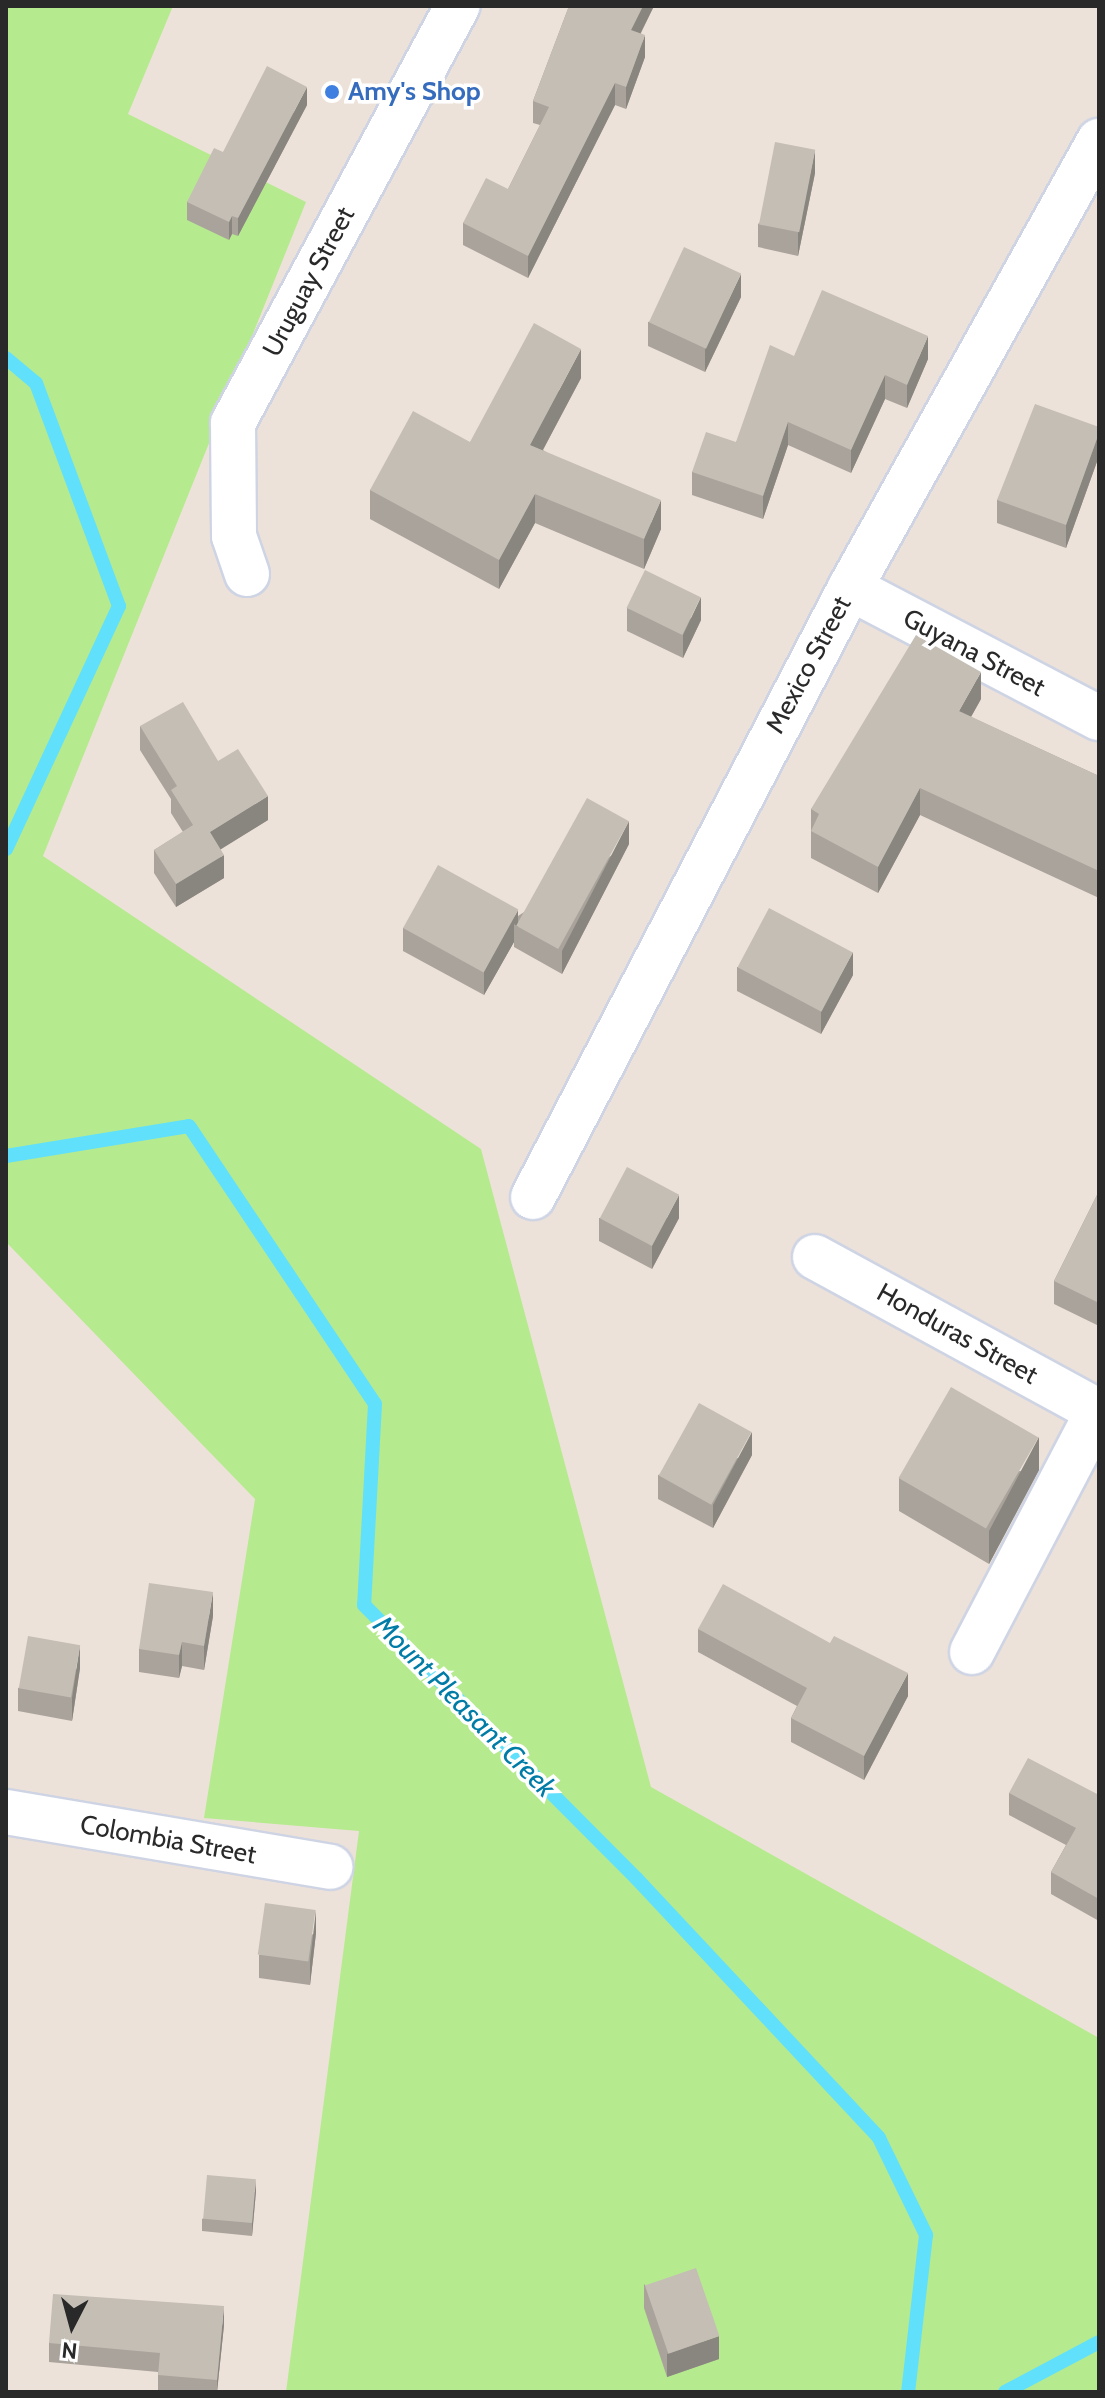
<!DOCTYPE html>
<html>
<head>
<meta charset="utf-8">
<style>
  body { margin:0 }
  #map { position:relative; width:1105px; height:2398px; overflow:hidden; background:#ede2d9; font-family:Cabin,sans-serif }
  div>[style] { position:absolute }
  .green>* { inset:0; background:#b6ea8f }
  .stream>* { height:14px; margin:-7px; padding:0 7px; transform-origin:7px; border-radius:7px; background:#60e0fb }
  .roads { filter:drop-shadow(2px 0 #ced4e4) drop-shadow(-2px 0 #ced4e4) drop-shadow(0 2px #ced4e4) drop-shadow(0 -2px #ced4e4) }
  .minor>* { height:44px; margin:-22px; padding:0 22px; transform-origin:22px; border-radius:22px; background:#fff }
  .wall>* { inset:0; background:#a9a39c }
  .shaded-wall>* { inset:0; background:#89857f }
  .building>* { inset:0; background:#c4beb5; transform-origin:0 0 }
  .dots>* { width:22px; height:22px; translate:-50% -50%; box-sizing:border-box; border:4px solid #fff; border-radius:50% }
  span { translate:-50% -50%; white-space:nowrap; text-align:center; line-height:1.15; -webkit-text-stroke:7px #fff; paint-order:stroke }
  .shop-label { font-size:26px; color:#366cbe; font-weight:700 }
  .left { translate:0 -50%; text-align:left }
  .street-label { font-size:26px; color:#292929 }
  .water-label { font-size:28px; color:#007ca6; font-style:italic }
  .frame { position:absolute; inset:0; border:8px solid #292929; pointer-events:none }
  .north { position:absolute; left:32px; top:2286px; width:80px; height:80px; -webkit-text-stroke:6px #fff; paint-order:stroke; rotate:186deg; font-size:22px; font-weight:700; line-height:32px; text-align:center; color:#292929 }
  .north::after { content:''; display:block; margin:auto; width:28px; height:36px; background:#292929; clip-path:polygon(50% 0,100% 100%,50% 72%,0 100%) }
</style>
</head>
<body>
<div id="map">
  <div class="green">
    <div style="clip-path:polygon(6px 6px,173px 6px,128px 114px,306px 202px,43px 856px,481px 1149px,651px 1787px,1099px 2038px,1099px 2392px,286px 2392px,359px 1831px,204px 1818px,255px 1499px,6px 1242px)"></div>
  </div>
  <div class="stream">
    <div style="left:6px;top:358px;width:39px;rotate:40deg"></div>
    <div style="left:36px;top:383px;width:238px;rotate:69.6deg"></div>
    <div style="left:119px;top:606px;width:268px;rotate:114.9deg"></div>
    <div style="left:6px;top:1156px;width:185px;rotate:-9.3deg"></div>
    <div style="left:189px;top:1126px;width:334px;rotate:56.2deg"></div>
    <div style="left:375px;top:1404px;width:201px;rotate:93.1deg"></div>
    <div style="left:364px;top:1605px;width:387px;rotate:45.1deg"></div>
    <div style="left:637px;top:1879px;width:354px;rotate:46.9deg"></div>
    <div style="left:879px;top:2138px;width:108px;rotate:64.1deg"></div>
    <div style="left:926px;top:2235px;width:158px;rotate:96.5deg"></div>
    <div style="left:1005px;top:2392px;width:106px;rotate:-28deg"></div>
  </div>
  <div class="roads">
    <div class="minor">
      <div style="left:247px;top:574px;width:40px;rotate:-108.9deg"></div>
      <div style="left:234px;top:536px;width:113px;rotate:-90.5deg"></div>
      <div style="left:233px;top:423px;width:474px;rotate:-61.7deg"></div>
      <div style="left:850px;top:588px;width:281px;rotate:27.6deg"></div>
      <div style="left:533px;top:1197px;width:687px;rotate:-62.5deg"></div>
      <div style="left:850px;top:588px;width:512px;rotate:-60.88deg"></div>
      <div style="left:815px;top:1257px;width:324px;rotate:28.6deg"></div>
      <div style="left:972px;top:1652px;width:274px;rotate:-62.4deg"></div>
      <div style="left:6px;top:1812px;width:329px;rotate:9.6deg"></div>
    </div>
  </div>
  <div class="wall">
    <div style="clip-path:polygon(569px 6px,654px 6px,641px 33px,645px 57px,626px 109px,615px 105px,528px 278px,463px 245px,463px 223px,508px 189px,540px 125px,533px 123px,533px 101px)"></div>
    <div style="clip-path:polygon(307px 105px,238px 236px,232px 234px,229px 240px,187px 220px,187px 202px,223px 152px)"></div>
    <div style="clip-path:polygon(815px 173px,798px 256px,758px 247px,758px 224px)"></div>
    <div style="clip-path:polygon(741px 297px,705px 372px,648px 346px,648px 322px)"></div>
    <div style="clip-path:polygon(794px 356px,928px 359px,907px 408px,885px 399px,851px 473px,788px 445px,763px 519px,692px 495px,692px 472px,736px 442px)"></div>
    <div style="clip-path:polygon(581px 378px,543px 450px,661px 529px,644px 569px,535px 523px,499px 589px,370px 519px,370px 490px,470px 442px)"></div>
    <div style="clip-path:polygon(1099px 427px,1099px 456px,1066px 548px,997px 523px,997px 500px)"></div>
    <div style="clip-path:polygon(627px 608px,701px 620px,683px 658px,627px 631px)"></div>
    <div style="clip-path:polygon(981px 699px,971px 717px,1099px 776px,1099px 898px,920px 815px,878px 893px,811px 858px,811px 809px)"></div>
    <div style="clip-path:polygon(140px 726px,218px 761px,268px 820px,220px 849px,224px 878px,176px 907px,154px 873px,154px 850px,183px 832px,171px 813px,171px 799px,140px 750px)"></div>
    <div style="clip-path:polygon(629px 844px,562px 974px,514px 947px,514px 942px,484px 995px,403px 951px,403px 928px,518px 916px)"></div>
    <div style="clip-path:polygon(737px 967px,853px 975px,821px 1034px,737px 991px)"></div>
    <div style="clip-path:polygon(1099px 1191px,1099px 1326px,1054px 1304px,1054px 1281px)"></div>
    <div style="clip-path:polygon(599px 1218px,679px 1218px,652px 1269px,599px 1241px)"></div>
    <div style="clip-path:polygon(752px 1455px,713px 1528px,658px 1499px,658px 1475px)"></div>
    <div style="clip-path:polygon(1039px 1470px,989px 1564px,899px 1511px,899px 1478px)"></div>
    <div style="clip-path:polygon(213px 1616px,204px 1670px,182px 1666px,179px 1678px,139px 1672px,139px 1649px)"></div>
    <div style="clip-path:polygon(698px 1629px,908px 1696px,864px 1780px,791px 1742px,791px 1718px,797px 1706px,698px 1652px)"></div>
    <div style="clip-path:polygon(80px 1668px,72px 1721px,18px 1711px,18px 1688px)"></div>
    <div style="clip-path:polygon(1009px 1793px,1099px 1795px,1099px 1921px,1051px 1894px,1051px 1872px,1066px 1845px,1009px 1815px)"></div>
    <div style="clip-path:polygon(316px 1933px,310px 1985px,259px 1978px,259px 1955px)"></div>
    <div style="clip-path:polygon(256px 2191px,252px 2236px,202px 2231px,202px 2219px)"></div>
    <div style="clip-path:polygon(644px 2284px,719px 2359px,667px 2377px,644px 2308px)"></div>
    <div style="clip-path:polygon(224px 2325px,217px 2392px,158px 2392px,158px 2372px,49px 2362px,49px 2343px)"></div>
  </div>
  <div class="shaded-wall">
    <div style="clip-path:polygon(643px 6px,654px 6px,631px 52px,631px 30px)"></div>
    <div style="clip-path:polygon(645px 35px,645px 57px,626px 109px,626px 87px)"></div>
    <div style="clip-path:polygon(615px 83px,615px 105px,528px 278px,528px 256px)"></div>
    <div style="clip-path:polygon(307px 87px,307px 105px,238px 236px,238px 218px)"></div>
    <div style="clip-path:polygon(815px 150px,815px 173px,798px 256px,798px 232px)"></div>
    <div style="clip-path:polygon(232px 216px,232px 234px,229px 240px,229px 222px)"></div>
    <div style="clip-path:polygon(741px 274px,741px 297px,705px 372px,705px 349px)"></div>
    <div style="clip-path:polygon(928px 336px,928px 359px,907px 408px,907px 385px)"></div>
    <div style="clip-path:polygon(581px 349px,581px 378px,530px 474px,530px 445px)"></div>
    <div style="clip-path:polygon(885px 375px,885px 399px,851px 473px,851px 450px)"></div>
    <div style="clip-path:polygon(788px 422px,788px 445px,763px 519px,763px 496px)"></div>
    <div style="clip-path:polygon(1099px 433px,1099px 456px,1066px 548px,1066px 525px)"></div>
    <div style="clip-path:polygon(535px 494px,535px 523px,499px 589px,499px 560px)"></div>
    <div style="clip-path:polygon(661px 500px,661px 529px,644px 569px,644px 539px)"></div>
    <div style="clip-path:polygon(701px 597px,701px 620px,683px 658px,683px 635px)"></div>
    <div style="clip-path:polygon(981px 672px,981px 699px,959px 738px,959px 711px)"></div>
    <div style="clip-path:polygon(920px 788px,920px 815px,878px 893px,878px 867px)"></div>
    <div style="clip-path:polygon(268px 796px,268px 820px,210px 856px,210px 832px)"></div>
    <div style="clip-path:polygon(629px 821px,629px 844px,562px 974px,562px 951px)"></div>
    <div style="clip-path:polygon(224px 855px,224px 878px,176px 907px,176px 884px)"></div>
    <div style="clip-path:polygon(518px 910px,518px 927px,514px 924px,514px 942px,484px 995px,484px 972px)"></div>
    <div style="clip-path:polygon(853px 952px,853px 975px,821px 1034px,821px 1011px)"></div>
    <div style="clip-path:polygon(679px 1195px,679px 1218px,652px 1269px,652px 1246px)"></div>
    <div style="clip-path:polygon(752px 1432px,752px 1455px,713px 1528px,713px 1505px)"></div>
    <div style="clip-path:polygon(1039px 1437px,1039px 1470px,989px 1564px,989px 1531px)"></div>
    <div style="clip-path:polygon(213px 1592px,213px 1616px,204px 1670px,204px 1646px)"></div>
    <div style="clip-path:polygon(182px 1642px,182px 1666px,179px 1678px,179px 1655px)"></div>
    <div style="clip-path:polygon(80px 1645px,80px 1668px,72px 1721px,72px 1698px)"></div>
    <div style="clip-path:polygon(908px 1673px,908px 1696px,864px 1780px,864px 1756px)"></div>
    <div style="clip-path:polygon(316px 1910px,316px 1933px,310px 1985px,310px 1961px)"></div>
    <div style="clip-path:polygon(256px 2179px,256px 2191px,252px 2236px,252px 2224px)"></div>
    <div style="clip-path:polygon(224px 2306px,224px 2325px,217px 2392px,217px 2380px)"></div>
    <div style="clip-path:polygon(719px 2336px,719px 2359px,667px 2377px,667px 2354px)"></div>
  </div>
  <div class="building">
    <div style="clip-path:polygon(569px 6px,643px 6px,631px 30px,645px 35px,626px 87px,615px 83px,528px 256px,463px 223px,486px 178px,508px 189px,549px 107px,533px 101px)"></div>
    <div style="clip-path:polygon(267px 66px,307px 87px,238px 218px,232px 216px,229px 222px,187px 202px,214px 148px,223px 152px)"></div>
    <div style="left:775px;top:142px;width:41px;height:84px;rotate:11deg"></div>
    <div style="left:684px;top:247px;width:63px;height:83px;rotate:25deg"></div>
    <div style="clip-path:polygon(822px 290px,928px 336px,907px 385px,885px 375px,851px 450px,788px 422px,763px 496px,692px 472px,706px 432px,736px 442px,770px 345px,794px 356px)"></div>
    <div style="clip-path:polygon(534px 323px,581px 349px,530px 445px,661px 500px,644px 539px,535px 494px,499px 560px,370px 490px,413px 411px,470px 442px)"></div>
    <div style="clip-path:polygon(1035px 404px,1099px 427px,1099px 433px,1066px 525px,997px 500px)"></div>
    <div style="left:645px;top:570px;width:62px;height:42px;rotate:26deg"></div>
    <div style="clip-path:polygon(916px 635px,981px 672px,959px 711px,1099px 776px,1099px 871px,920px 788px,878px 867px,811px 831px,819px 814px,811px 809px)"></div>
    <div style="clip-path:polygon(183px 702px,218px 761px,238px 749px,268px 796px,210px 832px,224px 855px,176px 884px,154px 850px,193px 825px,171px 790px,177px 786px,140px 726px)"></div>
    <div style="left:587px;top:798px;width:48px;height:146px;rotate:29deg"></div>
    <div style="left:438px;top:865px;width:92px;height:72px;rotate:29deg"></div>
    <div style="left:769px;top:908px;width:95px;height:67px;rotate:28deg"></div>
    <div style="left:627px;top:1167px;width:59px;height:58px;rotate:28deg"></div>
    <div style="clip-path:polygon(1099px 1191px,1099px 1303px,1054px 1281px)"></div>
    <div style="left:951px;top:1387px;width:101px;height:105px;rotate:30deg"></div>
    <div style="left:699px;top:1403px;width:60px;height:83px;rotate:29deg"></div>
    <div style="clip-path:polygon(149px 1583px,213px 1592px,204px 1646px,182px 1642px,179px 1655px,139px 1649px)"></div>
    <div style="clip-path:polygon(723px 1584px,830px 1643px,834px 1636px,908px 1673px,864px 1756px,791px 1718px,807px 1688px,698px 1629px)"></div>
    <div style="left:28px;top:1636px;width:53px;height:53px;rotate:10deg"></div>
    <div style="clip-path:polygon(1028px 1758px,1099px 1795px,1099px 1899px,1051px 1872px,1076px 1828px,1009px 1793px)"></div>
    <div style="left:265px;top:1903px;width:51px;height:52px;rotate:8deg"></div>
    <div style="left:207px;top:2175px;width:49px;height:44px;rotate:5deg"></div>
    <div style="left:696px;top:2268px;width:72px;height:54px;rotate:71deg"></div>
    <div style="clip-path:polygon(53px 2294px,224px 2306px,217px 2380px,158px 2375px,160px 2353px,49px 2343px)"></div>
  </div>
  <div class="dots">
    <div style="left:332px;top:92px;background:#3f7fe0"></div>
  </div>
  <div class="shop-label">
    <span class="left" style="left:348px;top:92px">Amy's Shop</span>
  </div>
  <div class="street-label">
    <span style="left:309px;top:282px;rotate:-62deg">Uruguay Street</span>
    <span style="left:974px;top:653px;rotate:28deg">Guyana Street</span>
    <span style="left:809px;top:665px;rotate:-62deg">Mexico Street</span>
    <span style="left:957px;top:1334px;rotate:29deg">Honduras Street</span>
    <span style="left:168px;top:1840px;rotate:10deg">Colombia Street</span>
  </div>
  <div class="water-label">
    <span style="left:465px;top:1706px;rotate:45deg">Mount Pleasant Creek</span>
  </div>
  <div class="frame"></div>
  <div class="north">N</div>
</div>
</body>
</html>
